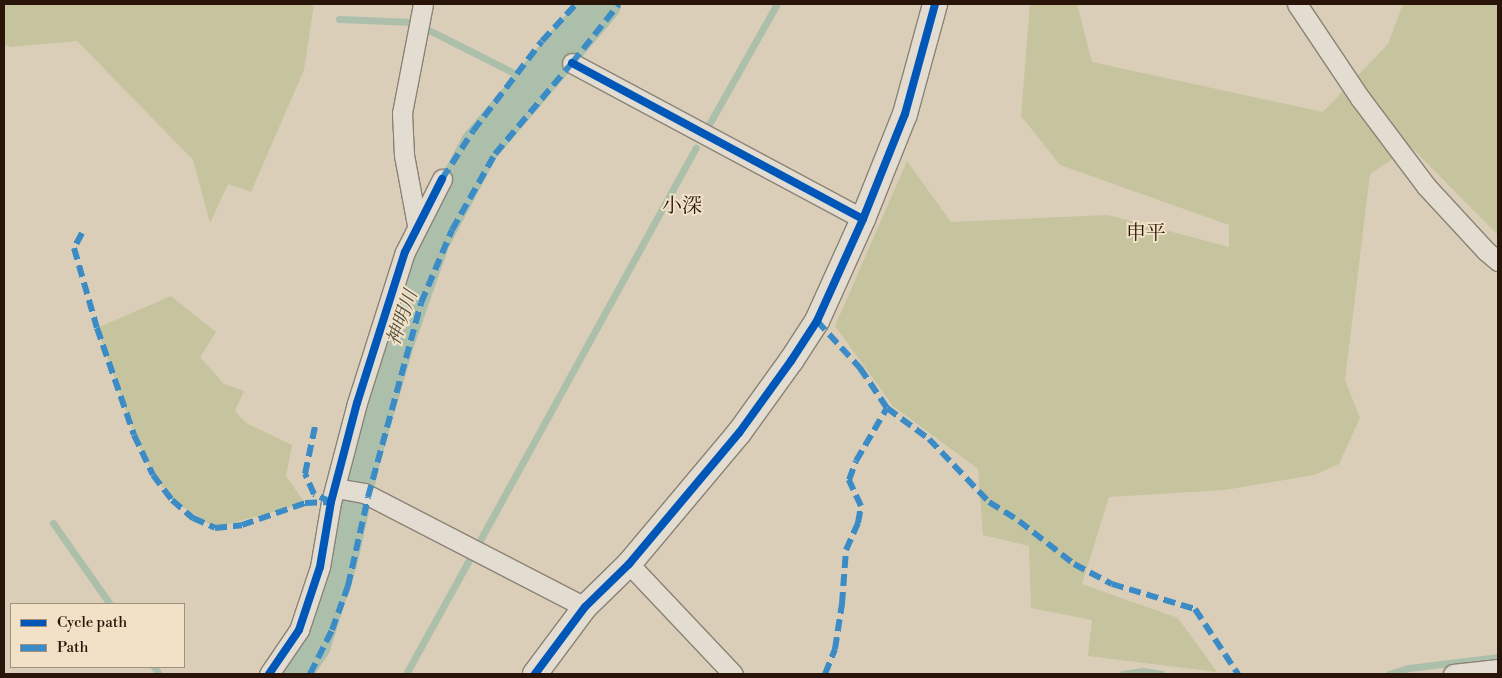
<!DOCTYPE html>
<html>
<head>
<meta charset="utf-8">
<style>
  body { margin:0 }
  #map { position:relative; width:1502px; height:678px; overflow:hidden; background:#daceb8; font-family:"Libre Bodoni","Noto Serif JP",serif }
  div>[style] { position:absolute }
  .green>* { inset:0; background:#c6c49e }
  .stream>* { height:7px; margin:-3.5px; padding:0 3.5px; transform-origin:3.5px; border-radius:3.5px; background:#acbfab }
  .river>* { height:40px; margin:-20px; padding:0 20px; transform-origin:20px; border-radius:20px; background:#acbfab }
  .roads { filter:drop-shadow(1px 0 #8b8275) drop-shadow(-1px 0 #8b8275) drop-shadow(0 1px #8b8275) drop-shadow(0 -1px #8b8275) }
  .minor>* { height:19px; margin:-9.5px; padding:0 9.5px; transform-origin:9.5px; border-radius:9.5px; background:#e2dcd1 }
  .tertiary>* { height:24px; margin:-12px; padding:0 12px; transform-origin:12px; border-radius:12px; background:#e2dcd1 }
  .quiet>* { height:6px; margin-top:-3px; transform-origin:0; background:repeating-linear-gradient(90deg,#3a8bc6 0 12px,transparent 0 18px) }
  .cycleway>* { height:8px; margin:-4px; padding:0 4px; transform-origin:4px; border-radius:4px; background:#0057b8 }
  span { translate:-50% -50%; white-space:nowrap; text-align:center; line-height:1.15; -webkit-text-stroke:4px #f1e2c7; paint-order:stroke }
  .water-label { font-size:19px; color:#4f4d40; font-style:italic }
  .quarter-label { font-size:20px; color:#281409 }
  .frame { position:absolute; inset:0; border:5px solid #281409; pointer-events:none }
  .legend { position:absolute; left:10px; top:603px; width:175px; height:65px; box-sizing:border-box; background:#f1e2c7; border:1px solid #a1907b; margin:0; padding:6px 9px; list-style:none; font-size:15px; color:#281409 }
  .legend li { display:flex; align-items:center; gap:10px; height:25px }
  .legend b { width:25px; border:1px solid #a1907b }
</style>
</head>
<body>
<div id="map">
  <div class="green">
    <div style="clip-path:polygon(4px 4px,314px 4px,304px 70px,251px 192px,228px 184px,210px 223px,193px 160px,77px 41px,11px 47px,4px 44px)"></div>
    <div style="clip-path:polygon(1030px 4px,1077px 4px,1092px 62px,1323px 112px,1388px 44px,1403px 4px,1498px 4px,1498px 235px,1411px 147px,1370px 174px,1345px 380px,1360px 418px,1339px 464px,1314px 475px,1225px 490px,1109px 497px,1082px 584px,1178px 618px,1217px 672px,1088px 656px,1092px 620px,1031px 608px,1029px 546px,983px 535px,978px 469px,893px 406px,835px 326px,907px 161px,951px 222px,1108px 215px,1229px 247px,1229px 225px,1060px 165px,1021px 116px)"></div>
    <div style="clip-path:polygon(171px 296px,216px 332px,200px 357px,224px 384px,244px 391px,235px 411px,246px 423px,292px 445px,286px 476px,305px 503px,215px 528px,172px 500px,153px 475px,134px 435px,97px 328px)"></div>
  </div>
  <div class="stream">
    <div style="left:339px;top:19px;width:74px;rotate:2.3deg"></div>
    <div style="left:413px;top:22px;width:111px;rotate:26.8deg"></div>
    <div style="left:707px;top:128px;width:142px;rotate:-60.6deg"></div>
    <div style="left:53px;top:523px;width:99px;rotate:54.9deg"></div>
    <div style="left:479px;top:542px;width:450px;rotate:-61.2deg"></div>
    <div style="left:154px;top:667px;width:9px;rotate:54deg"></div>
    <div style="left:406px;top:674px;width:132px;rotate:-61.1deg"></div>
    <div style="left:1123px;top:674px;width:20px;rotate:-9deg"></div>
    <div style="left:1143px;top:671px;width:18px;rotate:9deg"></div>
    <div style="left:1389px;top:674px;width:21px;rotate:-17deg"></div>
    <div style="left:1409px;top:668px;width:90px;rotate:-7deg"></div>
  </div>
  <div class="river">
    <div style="left:291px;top:674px;width:36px;rotate:-56deg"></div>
    <div style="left:311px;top:644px;width:89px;rotate:-72.4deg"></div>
    <div style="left:338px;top:559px;width:106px;rotate:-77.4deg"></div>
    <div style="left:361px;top:456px;width:121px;rotate:-73.7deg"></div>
    <div style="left:395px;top:340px;width:106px;rotate:-70.7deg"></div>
    <div style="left:430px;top:240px;width:106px;rotate:-62deg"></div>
    <div style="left:480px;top:146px;width:187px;rotate:-49.6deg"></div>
  </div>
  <div class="roads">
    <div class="minor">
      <div style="left:1297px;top:4px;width:113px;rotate:56.2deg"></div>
      <div style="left:1360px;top:98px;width:110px;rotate:53.1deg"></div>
      <div style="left:1426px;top:186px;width:88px;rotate:47.3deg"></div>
      <div style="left:1486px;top:251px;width:16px;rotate:40deg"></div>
      <div style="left:572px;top:63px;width:330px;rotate:28.2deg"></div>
      <div style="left:417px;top:225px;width:71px;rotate:-100.5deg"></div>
      <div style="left:404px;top:155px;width:42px;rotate:-92.7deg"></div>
      <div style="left:402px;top:113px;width:111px;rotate:-79.1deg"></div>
      <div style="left:336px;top:488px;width:28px;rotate:10deg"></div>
      <div style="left:364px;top:493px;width:249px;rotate:27.3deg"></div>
      <div style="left:629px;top:564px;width:151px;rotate:46.6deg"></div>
      <div style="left:269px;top:674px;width:53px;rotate:-55.7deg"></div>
      <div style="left:299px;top:630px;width:66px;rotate:-71.6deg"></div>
      <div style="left:320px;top:567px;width:66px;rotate:-80.4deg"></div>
      <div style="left:331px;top:502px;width:102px;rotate:-75.3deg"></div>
      <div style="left:357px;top:403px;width:158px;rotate:-72.4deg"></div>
      <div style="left:405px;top:252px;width:82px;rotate:-63.1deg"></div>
      <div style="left:1453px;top:674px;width:45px;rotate:-6.3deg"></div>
    </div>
    <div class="tertiary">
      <div style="left:535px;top:674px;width:84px;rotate:-53.3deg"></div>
      <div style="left:585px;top:607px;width:62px;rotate:-44.3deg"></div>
      <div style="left:629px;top:564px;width:171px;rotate:-50deg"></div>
      <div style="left:739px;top:433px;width:89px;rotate:-54.2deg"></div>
      <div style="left:791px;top:361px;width:48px;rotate:-57deg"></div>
      <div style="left:817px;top:321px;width:112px;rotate:-65.7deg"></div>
      <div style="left:863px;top:219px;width:113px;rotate:-68.2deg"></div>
      <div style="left:905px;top:114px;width:114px;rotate:-74.7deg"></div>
    </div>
  </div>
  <div class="quiet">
    <div style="left:442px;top:179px;width:57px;rotate:-57.1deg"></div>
    <div style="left:473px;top:131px;width:113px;rotate:-52.5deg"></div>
    <div style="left:542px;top:41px;width:50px;rotate:-47.4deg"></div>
    <div style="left:82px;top:233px;width:17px;rotate:118deg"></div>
    <div style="left:74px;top:248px;width:83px;rotate:74deg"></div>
    <div style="left:97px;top:328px;width:113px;rotate:70.9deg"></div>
    <div style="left:134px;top:435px;width:44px;rotate:64.6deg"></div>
    <div style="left:153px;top:475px;width:31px;rotate:53deg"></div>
    <div style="left:172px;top:500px;width:28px;rotate:41deg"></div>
    <div style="left:193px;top:518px;width:24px;rotate:24deg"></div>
    <div style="left:215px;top:528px;width:27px;rotate:-6deg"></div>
    <div style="left:242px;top:525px;width:67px;rotate:-19.2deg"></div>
    <div style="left:305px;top:503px;width:26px;rotate:-2deg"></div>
    <div style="left:331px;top:502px;width:19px;rotate:-155deg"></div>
    <div style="left:314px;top:494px;width:22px;rotate:-114deg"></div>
    <div style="left:305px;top:474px;width:53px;rotate:-78.1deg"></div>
    <div style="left:817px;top:321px;width:64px;rotate:47.5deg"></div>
    <div style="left:860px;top:368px;width:48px;rotate:56deg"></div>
    <div style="left:310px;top:674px;width:49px;rotate:-63.4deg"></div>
    <div style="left:332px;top:630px;width:47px;rotate:-70deg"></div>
    <div style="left:348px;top:586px;width:91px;rotate:-77.3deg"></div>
    <div style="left:368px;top:497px;width:201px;rotate:-74.7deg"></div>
    <div style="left:421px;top:303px;width:79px;rotate:-67deg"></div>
    <div style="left:452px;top:230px;width:87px;rotate:-60.5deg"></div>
    <div style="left:495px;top:154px;width:119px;rotate:-49.8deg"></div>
    <div style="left:572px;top:63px;width:75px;rotate:-51.5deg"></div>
    <div style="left:825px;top:674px;width:27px;rotate:-68deg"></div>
    <div style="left:835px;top:649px;width:46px;rotate:-81.2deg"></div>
    <div style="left:842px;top:604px;width:54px;rotate:-85.8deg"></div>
    <div style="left:846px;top:550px;width:30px;rotate:-66deg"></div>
    <div style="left:858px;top:523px;width:17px;rotate:-80deg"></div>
    <div style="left:861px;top:506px;width:29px;rotate:-115deg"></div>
    <div style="left:849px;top:480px;width:20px;rotate:-70deg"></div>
    <div style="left:856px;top:461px;width:61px;rotate:-59.7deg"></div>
    <div style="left:887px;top:408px;width:52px;rotate:36.4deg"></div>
    <div style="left:929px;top:439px;width:87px;rotate:46.4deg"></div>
    <div style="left:989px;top:502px;width:36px;rotate:32deg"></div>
    <div style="left:1019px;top:521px;width:70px;rotate:38deg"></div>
    <div style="left:1074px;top:564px;width:43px;rotate:27.8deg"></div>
    <div style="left:1112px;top:584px;width:87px;rotate:16.8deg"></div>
    <div style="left:1195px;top:609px;width:78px;rotate:56.5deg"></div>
  </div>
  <div class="cycleway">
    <div style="left:572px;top:63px;width:330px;rotate:28.2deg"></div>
    <div style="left:269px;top:674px;width:53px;rotate:-55.7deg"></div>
    <div style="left:299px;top:630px;width:66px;rotate:-71.6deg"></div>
    <div style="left:320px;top:567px;width:66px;rotate:-80.4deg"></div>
    <div style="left:331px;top:502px;width:102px;rotate:-75.3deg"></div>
    <div style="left:357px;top:403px;width:158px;rotate:-72.4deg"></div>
    <div style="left:405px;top:252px;width:82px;rotate:-63.1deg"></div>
    <div style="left:535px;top:674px;width:84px;rotate:-53.3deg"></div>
    <div style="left:585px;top:607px;width:62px;rotate:-44.3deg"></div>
    <div style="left:629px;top:564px;width:171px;rotate:-50deg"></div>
    <div style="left:739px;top:433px;width:89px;rotate:-54.2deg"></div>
    <div style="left:791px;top:361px;width:48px;rotate:-57deg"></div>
    <div style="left:817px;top:321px;width:112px;rotate:-65.7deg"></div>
    <div style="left:863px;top:219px;width:113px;rotate:-68.2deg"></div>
    <div style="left:905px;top:114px;width:114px;rotate:-74.7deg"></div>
  </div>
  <div class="water-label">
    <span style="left:403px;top:318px;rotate:-71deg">神明川</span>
  </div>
  <div class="quarter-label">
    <span style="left:682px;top:206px">小深</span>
    <span style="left:1146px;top:233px">申平</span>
  </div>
  <div class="frame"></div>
  <ul class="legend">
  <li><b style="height:6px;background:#0057b8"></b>Cycle path</li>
  <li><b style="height:6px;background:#3a8bc6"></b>Path</li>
  </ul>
</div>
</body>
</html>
